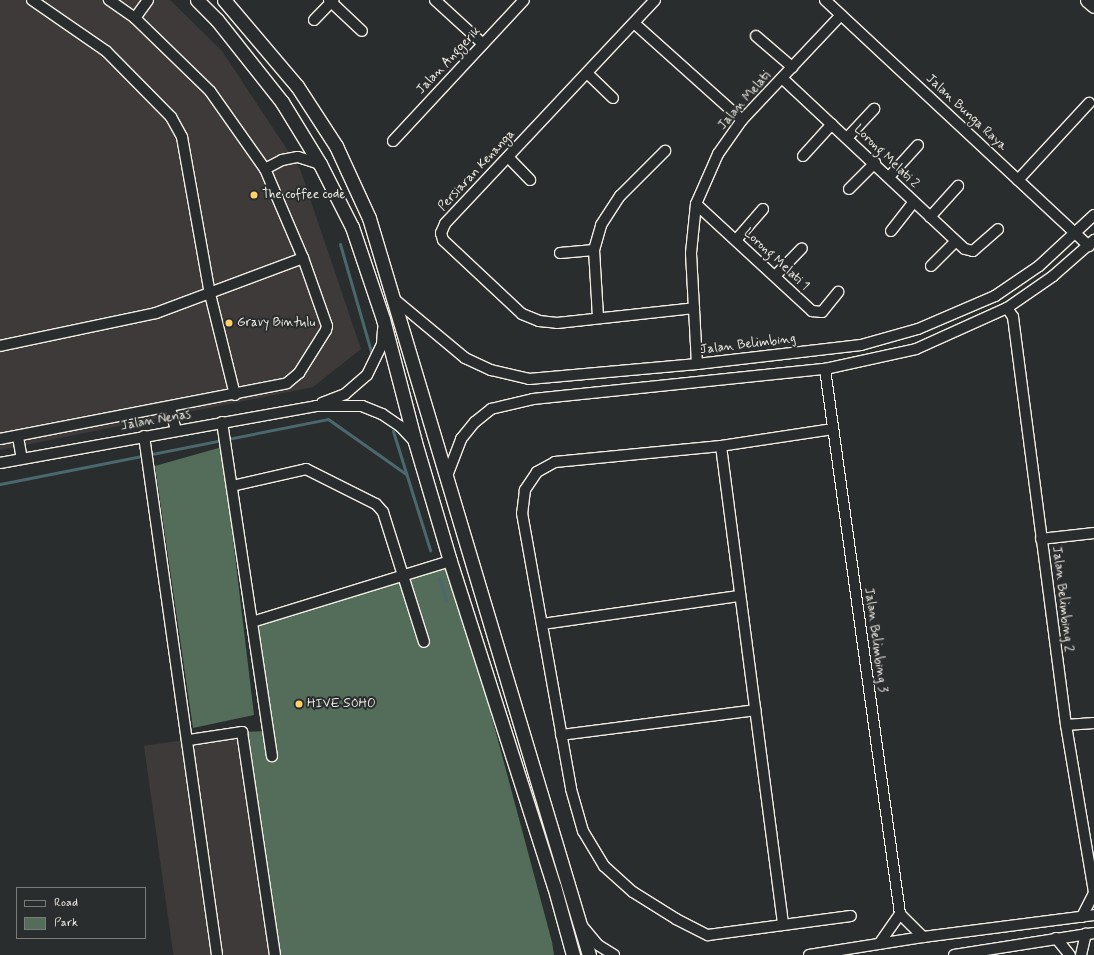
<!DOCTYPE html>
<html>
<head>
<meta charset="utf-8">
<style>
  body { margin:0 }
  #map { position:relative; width:1094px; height:955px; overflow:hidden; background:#2a2d2e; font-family:Mynerve,sans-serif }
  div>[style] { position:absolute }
  .built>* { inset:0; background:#3e3a3a; transform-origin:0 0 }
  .green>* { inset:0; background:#546d5a }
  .stream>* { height:3px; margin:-1.5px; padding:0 1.5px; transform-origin:1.5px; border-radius:1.5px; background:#4a686d }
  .roads { filter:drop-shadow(1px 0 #f4f1e8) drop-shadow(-1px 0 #f4f1e8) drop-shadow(0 1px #f4f1e8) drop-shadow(0 -1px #f4f1e8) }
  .minor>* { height:10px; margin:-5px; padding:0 5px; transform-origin:5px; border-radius:5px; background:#2a2d2e }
  .major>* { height:13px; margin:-6.5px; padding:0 6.5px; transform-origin:6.5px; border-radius:6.5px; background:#2a2d2e }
  .dots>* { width:11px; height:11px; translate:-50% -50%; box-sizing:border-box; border:2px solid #2a2d2e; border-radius:50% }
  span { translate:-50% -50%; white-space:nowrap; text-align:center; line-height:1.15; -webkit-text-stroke:4px #2a2d2e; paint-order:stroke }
  .street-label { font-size:13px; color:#f4f1e8 }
  .poi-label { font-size:13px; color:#f4f1e8 }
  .left { translate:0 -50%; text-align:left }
  .legend { position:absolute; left:16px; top:887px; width:130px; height:52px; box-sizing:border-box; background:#2a2d2e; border:1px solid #7b7b78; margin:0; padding:5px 7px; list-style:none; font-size:12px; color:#f4f1e8 }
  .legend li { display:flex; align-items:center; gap:8px; height:20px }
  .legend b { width:20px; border:1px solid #7b7b78 }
</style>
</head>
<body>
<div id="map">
  <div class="built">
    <div style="clip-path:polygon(0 0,170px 0,222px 51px,300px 169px,361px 349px,313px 387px,0 450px)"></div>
    <div style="left:242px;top:732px;width:225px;height:99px;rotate:82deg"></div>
  </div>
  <div class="green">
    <div style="clip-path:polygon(222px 447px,254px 715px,193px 728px,155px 466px)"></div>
    <div style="clip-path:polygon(450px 561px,552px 942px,554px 955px,275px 955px,242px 732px,268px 731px,252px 622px)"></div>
  </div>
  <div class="stream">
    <div style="left:340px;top:244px;width:119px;rotate:73.9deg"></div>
    <div style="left:393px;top:431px;width:125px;rotate:72.7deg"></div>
    <div style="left:0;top:484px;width:334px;rotate:-11.2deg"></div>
    <div style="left:328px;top:419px;width:95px;rotate:35.2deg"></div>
    <div style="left:439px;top:578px;width:23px;rotate:72deg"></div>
  </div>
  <div class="roads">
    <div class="minor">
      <div style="left:32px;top:0;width:90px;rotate:34.6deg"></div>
      <div style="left:106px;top:51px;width:93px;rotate:45.4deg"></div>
      <div style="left:171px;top:117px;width:23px;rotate:61deg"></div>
      <div style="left:182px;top:137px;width:159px;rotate:79.9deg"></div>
      <div style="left:210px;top:294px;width:104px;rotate:76.1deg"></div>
      <div style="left:329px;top:0;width:45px;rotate:43.2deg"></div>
      <div style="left:435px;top:0;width:65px;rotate:42.5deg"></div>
      <div style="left:655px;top:0;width:307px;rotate:133.2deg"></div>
      <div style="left:445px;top:224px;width:10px;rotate:114deg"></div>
      <div style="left:441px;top:233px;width:7px;rotate:74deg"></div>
      <div style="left:443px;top:240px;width:108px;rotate:43.1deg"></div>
      <div style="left:522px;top:314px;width:18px;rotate:22deg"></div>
      <div style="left:539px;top:321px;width:18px;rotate:6deg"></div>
      <div style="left:557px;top:323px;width:138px;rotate:-6.2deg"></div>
      <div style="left:825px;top:0;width:361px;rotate:43deg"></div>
      <div style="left:135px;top:18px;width:22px;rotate:-54deg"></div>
      <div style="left:314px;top:20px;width:28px;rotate:-46deg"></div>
      <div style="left:634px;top:23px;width:145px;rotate:41.9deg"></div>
      <div style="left:756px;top:36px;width:48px;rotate:40.7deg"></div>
      <div style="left:587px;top:73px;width:36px;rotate:44deg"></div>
      <div style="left:782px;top:78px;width:250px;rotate:43.1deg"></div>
      <div style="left:965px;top:249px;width:8px;rotate:14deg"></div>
      <div style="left:973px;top:251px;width:33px;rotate:-41deg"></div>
      <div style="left:847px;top:138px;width:40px;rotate:-47deg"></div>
      <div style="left:393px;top:141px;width:192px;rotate:-47.1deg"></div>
      <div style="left:803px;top:156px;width:43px;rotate:-47.8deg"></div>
      <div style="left:508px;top:157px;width:32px;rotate:46deg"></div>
      <div style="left:265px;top:169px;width:19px;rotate:-28deg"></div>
      <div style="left:282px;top:160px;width:16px;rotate:-11deg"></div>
      <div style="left:298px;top:157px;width:23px;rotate:18deg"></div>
      <div style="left:889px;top:177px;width:43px;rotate:-47.8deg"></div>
      <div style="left:1018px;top:180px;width:105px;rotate:-47.3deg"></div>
      <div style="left:849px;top:189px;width:37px;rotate:-45deg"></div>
      <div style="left:696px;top:204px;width:158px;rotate:42.7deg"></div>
      <div style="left:812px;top:311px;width:10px;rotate:6deg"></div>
      <div style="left:822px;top:312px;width:26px;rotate:-51deg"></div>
      <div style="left:930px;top:217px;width:42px;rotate:-47.9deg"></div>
      <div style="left:891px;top:231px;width:37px;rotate:-52deg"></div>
      <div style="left:736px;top:240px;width:41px;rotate:-48.9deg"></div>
      <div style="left:560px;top:253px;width:34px;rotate:-5deg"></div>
      <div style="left:931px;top:266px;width:35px;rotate:-45deg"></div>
      <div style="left:776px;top:275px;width:37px;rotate:-46deg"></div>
      <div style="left:393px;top:298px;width:94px;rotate:39.8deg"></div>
      <div style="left:465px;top:358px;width:29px;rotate:25deg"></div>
      <div style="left:491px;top:370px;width:39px;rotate:13deg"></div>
      <div style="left:529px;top:379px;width:169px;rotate:-5.1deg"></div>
      <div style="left:697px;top:364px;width:165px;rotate:-6.6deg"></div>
      <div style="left:861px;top:345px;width:59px;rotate:-15.7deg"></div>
      <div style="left:918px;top:329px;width:84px;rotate:-23.2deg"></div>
      <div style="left:995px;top:296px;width:53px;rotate:-34.3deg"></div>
      <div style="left:1039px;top:266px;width:75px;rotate:-42.8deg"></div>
      <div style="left:1007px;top:308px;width:11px;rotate:56deg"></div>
      <div style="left:1013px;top:317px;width:411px;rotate:82.6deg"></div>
      <div style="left:1066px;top:725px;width:170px;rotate:80.5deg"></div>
      <div style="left:1094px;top:893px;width:27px;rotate:117deg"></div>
      <div style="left:598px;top:317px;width:67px;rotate:-93.4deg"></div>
      <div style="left:594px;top:250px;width:26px;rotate:-74deg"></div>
      <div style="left:601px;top:225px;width:35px;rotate:-57deg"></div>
      <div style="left:620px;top:196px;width:64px;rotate:-45deg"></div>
      <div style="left:0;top:346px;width:159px;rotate:-11.9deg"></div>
      <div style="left:156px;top:313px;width:157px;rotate:-20.5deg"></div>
      <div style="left:697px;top:364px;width:111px;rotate:-93.1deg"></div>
      <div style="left:691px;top:253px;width:49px;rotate:-84.2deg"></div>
      <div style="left:696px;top:204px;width:55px;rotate:-66.3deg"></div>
      <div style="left:718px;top:154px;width:42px;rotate:-54.8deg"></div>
      <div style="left:742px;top:120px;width:144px;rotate:-46.7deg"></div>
      <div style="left:825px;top:369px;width:550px;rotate:82.16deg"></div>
      <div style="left:900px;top:914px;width:33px;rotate:45deg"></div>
      <div style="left:322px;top:403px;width:25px;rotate:-21deg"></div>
      <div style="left:345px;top:394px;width:29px;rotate:-41deg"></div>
      <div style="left:367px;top:375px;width:34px;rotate:-64deg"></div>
      <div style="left:382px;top:344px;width:15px;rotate:-86deg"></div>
      <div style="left:170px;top:408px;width:23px;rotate:75deg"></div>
      <div style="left:222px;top:422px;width:338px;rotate:81.5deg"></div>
      <div style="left:833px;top:429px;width:113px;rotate:171.4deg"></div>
      <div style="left:721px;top:446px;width:167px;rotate:174.5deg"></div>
      <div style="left:555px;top:462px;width:21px;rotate:151deg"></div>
      <div style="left:537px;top:472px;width:22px;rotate:124deg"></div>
      <div style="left:525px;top:490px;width:23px;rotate:97deg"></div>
      <div style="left:522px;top:513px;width:280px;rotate:79.9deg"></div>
      <div style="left:571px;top:789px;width:44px;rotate:74.1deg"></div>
      <div style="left:583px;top:831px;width:41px;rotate:59deg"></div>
      <div style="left:604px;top:866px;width:39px;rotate:42deg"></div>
      <div style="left:633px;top:892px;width:51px;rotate:32.1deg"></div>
      <div style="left:676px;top:919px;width:36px;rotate:27deg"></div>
      <div style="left:708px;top:935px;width:144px;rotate:-7.6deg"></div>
      <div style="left:144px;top:436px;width:524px;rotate:81.99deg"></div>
      <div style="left:18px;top:437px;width:22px;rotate:80deg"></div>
      <div style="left:0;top:439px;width:292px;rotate:-11deg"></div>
      <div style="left:287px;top:383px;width:16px;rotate:-40deg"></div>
      <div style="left:299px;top:373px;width:51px;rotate:-57.9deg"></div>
      <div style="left:326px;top:330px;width:4px;rotate:-76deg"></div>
      <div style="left:327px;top:326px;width:72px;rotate:-109.4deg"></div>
      <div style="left:303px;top:258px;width:97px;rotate:-113.1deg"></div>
      <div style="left:265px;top:169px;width:95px;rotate:-125.2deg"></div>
      <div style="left:210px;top:91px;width:105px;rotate:-135.8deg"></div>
      <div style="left:135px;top:18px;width:32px;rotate:-145deg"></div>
      <div style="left:721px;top:446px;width:483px;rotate:82.6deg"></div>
      <div style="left:0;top:463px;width:321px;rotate:-10.2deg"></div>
      <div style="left:316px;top:406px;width:46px"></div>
      <div style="left:362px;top:406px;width:22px;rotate:22deg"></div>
      <div style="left:382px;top:414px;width:22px;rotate:34deg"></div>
      <div style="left:400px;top:426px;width:22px;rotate:47deg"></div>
      <div style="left:447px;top:476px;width:40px;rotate:-69deg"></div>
      <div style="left:461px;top:439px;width:22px;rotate:-51deg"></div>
      <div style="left:475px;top:422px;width:21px;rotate:-39deg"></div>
      <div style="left:491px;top:409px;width:43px;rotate:-13.4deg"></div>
      <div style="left:533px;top:399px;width:294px;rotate:-5.9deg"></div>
      <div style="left:825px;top:369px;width:93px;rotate:-12.4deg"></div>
      <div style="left:916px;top:349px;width:100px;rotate:-24.3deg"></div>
      <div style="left:1007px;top:308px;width:56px;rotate:-34.8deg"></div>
      <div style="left:1053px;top:276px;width:55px;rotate:-41.3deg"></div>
      <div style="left:232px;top:486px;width:76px;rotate:-12.9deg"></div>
      <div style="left:306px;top:469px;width:78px;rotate:26.6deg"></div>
      <div style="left:376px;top:504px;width:11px;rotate:49deg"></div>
      <div style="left:383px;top:512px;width:136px;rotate:72.5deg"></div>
      <div style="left:1041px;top:539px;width:53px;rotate:-6.5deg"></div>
      <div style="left:252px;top:622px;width:207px;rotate:-17.1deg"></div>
      <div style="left:542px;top:624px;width:199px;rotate:-8.1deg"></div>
      <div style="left:1066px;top:725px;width:28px;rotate:-4deg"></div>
      <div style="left:561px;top:735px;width:196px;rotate:-7.3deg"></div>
      <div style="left:189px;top:740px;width:54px;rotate:-8.6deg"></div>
      <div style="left:242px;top:732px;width:225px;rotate:81.6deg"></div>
      <div style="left:583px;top:927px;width:23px;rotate:50deg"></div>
      <div style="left:598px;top:945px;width:19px;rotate:32deg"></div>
      <div style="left:1056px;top:938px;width:22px;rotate:51deg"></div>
      <div style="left:879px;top:944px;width:37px;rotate:-55deg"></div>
      <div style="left:809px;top:955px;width:115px;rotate:-9deg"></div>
      <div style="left:923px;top:937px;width:172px;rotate:-7.3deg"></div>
      <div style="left:954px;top:955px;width:142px;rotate:-8.9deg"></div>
      <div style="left:1081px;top:955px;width:22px;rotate:-77deg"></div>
    </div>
    <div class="major">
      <div style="left:197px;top:0;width:28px;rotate:45deg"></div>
      <div style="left:217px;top:20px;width:105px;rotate:51.6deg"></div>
      <div style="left:282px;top:102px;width:73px;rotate:58.5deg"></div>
      <div style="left:320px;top:164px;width:71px;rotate:63.1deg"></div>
      <div style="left:352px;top:227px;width:97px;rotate:71.4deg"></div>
      <div style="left:383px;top:319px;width:127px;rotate:75.4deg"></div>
      <div style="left:415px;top:442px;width:124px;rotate:73.6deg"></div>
      <div style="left:450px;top:561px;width:341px;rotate:72.3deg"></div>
      <div style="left:554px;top:886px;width:72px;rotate:74.6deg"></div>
      <div style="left:224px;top:0;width:113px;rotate:49.7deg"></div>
      <div style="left:297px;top:86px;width:72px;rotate:57deg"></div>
      <div style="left:336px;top:146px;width:79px;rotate:65.4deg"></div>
      <div style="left:369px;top:218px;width:769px;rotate:73.38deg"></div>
      <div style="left:1087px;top:0;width:9px;rotate:41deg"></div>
    </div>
  </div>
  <div class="dots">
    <div style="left:254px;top:195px;background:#ffd166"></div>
    <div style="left:229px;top:323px;background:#ffd166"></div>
    <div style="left:299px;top:704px;background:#ffd166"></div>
  </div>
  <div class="street-label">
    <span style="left:449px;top:61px;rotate:-47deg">Jalan Anggerik</span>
    <span style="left:745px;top:101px;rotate:-49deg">Jalan Melati</span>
    <span style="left:966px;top:113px;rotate:43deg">Jalan Bunga Raya</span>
    <span style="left:886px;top:157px;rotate:44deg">Lorong Melati 2</span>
    <span style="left:477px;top:171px;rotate:-47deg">Persiaran Kenanga</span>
    <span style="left:776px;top:260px;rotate:43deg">Lorong Melati 1</span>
    <span style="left:748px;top:345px;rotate:-7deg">Jalan Belimbing</span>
    <span style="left:156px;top:421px;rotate:-10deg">Jalan Nenas</span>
    <span style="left:1062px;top:599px;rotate:83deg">Jalan Belimbing 2</span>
    <span style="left:875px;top:640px;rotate:82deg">Jalan Belimbing 3</span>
  </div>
  <div class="poi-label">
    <span class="left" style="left:262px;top:195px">The coffee code</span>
    <span class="left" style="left:237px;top:323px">Gravy Bintulu</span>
    <span class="left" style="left:307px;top:704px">HIVE SOHO</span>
  </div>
  <ul class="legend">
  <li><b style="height:5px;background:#2a2d2e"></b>Road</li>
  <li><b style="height:11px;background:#546d5a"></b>Park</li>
  </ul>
</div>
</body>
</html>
